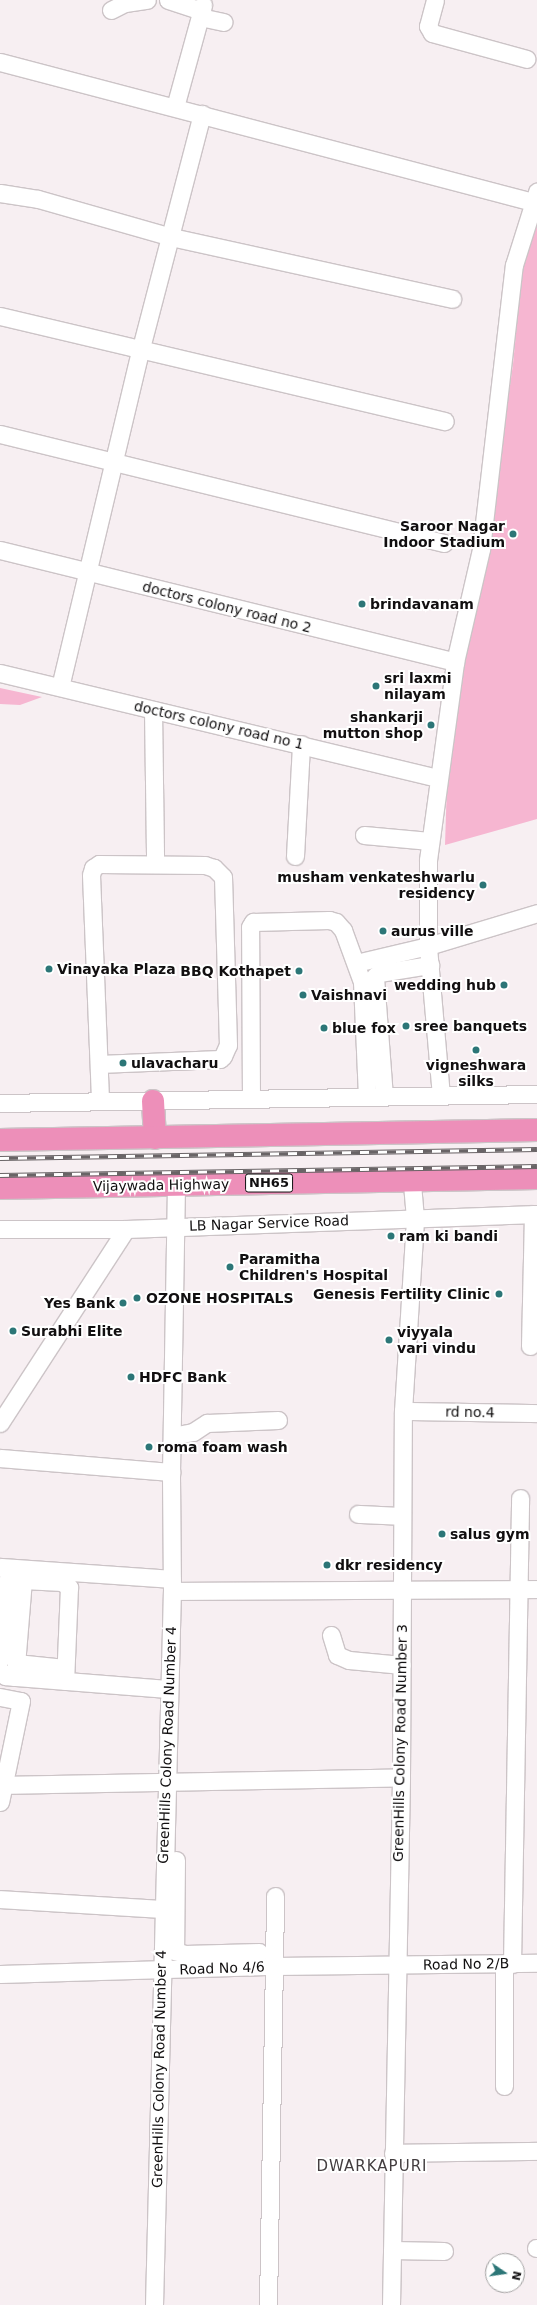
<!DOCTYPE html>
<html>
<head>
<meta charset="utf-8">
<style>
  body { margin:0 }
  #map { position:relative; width:537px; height:2305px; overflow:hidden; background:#f7eff2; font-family:"DejaVu Sans",sans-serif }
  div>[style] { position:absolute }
  .green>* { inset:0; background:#f6b6d1 }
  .roads { filter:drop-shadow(1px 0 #ccc4c7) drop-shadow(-1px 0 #ccc4c7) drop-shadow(0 1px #ccc4c7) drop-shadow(0 -1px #ccc4c7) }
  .minor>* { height:17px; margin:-8.5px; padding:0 8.5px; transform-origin:8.5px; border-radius:8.5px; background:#fff }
  .highway>* { height:22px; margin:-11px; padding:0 11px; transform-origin:11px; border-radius:11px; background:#ed8fb9 }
  .rail>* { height:4.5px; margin-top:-2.25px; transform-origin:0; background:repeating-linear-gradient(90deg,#fff 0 9px,#696466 0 18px); box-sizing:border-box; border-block:1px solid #696466 }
  .dots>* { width:11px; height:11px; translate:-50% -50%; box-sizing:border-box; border:2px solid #fff; border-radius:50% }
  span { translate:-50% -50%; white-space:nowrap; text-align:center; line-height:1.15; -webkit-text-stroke:4px #fff; paint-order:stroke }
  .shield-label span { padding:1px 3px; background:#fff; border:1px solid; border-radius:3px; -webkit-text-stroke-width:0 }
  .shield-label { font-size:13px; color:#110f10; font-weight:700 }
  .poi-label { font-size:14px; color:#110f10; font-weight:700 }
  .right { translate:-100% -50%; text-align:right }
  .left { translate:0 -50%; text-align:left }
  .street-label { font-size:14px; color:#110f10 }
  .neighbourhood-label { font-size:15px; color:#433d3f; letter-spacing:1px }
  .north { position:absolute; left:485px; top:2253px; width:40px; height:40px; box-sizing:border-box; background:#fff; border:1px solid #a09f9f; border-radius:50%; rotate:103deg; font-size:11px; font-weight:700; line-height:16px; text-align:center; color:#110f10 }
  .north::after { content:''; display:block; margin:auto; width:14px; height:18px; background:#2c7677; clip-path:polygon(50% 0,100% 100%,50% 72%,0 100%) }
</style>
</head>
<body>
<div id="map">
  <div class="green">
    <div style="clip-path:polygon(537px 210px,537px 819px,445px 845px,447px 783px,468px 614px,483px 579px,513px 364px,525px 243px)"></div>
    <div style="clip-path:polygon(0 688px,42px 697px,20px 705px,0 704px)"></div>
  </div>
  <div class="roads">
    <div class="minor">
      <div style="left:168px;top:0;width:36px;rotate:18deg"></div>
      <div style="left:435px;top:0;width:27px;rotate:105deg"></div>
      <div style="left:428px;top:26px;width:8px;rotate:60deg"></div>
      <div style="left:432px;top:33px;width:98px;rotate:15.3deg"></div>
      <div style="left:111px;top:10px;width:16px;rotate:-27deg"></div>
      <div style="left:125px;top:3px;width:22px;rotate:-8deg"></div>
      <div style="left:200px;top:17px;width:24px;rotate:12deg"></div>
      <div style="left:0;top:62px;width:551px;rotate:14.72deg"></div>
      <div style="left:175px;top:107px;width:106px;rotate:-74.6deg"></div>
      <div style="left:0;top:193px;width:38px;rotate:9deg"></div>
      <div style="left:38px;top:199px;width:138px;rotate:15.9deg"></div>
      <div style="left:171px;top:237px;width:288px;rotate:12.4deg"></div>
      <div style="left:0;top:316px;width:457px;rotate:13.3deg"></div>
      <div style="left:0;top:434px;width:457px;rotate:13.8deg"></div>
      <div style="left:0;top:550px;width:469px;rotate:13.8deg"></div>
      <div style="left:0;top:673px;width:450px;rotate:13.5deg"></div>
      <div style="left:60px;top:687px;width:349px;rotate:-76.6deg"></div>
      <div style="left:141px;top:348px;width:242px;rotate:-75.4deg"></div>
      <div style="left:153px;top:710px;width:147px;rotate:89.2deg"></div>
      <div style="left:364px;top:835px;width:66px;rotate:5.2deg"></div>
      <div style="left:295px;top:856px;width:112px;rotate:-86.9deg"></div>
      <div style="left:356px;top:963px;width:74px;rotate:-13.3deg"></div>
      <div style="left:428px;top:946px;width:114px;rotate:-16.8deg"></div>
      <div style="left:99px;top:1064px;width:121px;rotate:-2.4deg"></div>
      <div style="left:220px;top:1059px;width:4px;rotate:-45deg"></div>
      <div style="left:223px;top:1056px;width:12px;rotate:-66deg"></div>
      <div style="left:228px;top:1045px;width:168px;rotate:-91.7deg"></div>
      <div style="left:223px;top:877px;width:13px;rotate:-135deg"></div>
      <div style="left:214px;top:868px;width:9px;rotate:-162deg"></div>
      <div style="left:205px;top:865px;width:106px;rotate:-179.5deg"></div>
      <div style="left:99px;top:864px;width:7px;rotate:146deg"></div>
      <div style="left:93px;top:868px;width:7px;rotate:106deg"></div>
      <div style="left:91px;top:875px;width:226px;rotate:87.7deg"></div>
      <div style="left:441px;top:1096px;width:151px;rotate:-95deg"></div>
      <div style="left:428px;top:946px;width:86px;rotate:-90deg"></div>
      <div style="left:428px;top:860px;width:200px;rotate:-82.2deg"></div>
      <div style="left:455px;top:662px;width:116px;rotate:-77deg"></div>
      <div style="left:481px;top:549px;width:286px;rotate:-83.4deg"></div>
      <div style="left:514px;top:265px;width:77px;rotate:-72.5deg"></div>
      <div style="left:384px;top:1097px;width:121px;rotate:-94.3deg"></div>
      <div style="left:375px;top:976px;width:5px;rotate:-37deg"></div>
      <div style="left:379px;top:973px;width:52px;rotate:-8.9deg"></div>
      <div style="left:251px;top:1099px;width:172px;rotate:-90.3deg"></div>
      <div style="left:250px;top:927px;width:6px;rotate:-59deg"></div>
      <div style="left:253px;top:922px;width:76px;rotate:-1.5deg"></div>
      <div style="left:329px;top:920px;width:7px;rotate:16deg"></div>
      <div style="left:336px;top:922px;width:11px;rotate:49deg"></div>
      <div style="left:343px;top:930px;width:55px;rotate:69.9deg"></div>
      <div style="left:362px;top:982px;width:115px;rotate:87.5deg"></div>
      <div style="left:0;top:1103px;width:537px;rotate:-0.96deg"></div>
      <div style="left:0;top:1229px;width:126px"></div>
      <div style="left:126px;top:1229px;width:411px;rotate:-2.1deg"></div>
      <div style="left:530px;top:1346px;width:132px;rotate:-88.7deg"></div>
      <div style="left:403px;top:1411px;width:134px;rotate:0.9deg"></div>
      <div style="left:0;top:1423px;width:231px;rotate:-57deg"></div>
      <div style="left:172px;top:1436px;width:21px;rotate:-11deg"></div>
      <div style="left:193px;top:1432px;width:17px;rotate:-33deg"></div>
      <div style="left:207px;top:1423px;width:71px;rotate:-2.4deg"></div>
      <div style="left:0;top:1458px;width:172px;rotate:4.7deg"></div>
      <div style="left:358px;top:1514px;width:44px;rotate:2.6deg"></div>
      <div style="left:0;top:1567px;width:172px;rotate:4deg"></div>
      <div style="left:172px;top:1591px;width:365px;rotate:-0.3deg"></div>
      <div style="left:331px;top:1635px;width:21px;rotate:73deg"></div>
      <div style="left:337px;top:1655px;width:13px;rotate:23deg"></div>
      <div style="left:349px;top:1660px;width:53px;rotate:5.4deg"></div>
      <div style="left:0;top:1660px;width:92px;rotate:-84.4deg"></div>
      <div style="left:16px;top:1663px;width:49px;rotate:5.8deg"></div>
      <div style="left:0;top:1670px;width:8px;rotate:50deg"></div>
      <div style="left:5px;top:1676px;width:10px;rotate:6deg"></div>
      <div style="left:15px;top:1677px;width:154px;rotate:4.5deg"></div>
      <div style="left:15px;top:1677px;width:97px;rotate:-85.3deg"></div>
      <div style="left:23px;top:1580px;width:39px;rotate:3deg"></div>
      <div style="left:62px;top:1582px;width:9px;rotate:36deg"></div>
      <div style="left:69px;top:1587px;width:94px;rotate:92.4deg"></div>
      <div style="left:0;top:1697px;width:21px;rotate:11deg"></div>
      <div style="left:21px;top:1701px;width:103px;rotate:101.7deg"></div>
      <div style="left:0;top:1785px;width:401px;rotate:-1.1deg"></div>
      <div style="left:176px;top:1860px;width:91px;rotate:90.6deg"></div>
      <div style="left:175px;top:1951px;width:10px;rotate:17deg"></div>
      <div style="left:185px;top:1954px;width:74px;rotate:-1.5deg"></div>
      <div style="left:0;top:1899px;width:162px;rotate:3.5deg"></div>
      <div style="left:512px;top:1964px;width:466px;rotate:-89deg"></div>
      <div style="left:0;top:1974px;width:275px;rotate:-1.7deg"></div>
      <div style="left:275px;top:1966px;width:262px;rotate:-0.7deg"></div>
      <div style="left:504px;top:2086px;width:122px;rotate:-90deg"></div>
      <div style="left:393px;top:2153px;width:144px;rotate:-0.8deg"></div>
      <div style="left:536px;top:2248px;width:1px"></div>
      <div style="left:392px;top:2250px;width:52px;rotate:1.1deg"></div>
      <div style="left:154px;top:2305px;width:714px;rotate:-88.56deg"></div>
      <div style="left:172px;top:1591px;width:119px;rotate:-90.5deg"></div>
      <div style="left:171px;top:1472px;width:287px;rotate:-89deg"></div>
      <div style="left:268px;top:2305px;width:409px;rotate:-89deg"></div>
      <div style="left:391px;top:2305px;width:528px;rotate:-88.91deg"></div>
      <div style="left:401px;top:1777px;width:366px;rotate:-89.7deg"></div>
      <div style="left:403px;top:1411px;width:193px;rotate:-86.4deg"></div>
      <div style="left:415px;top:1218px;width:36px;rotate:-95deg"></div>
    </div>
    <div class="highway">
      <div style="left:153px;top:1101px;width:37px;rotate:87deg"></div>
      <div style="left:0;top:1140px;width:537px;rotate:-1.07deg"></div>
      <div style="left:0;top:1188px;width:537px;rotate:-1.07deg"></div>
    </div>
  </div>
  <div class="rail">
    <div style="left:0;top:1158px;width:537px;rotate:-0.96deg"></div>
    <div style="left:0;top:1175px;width:537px;rotate:-0.96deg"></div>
  </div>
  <div class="dots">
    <div style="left:513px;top:534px;background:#2c7677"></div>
    <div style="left:362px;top:604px;background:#2c7677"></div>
    <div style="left:376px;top:686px;background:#2c7677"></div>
    <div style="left:431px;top:725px;background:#2c7677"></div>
    <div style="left:483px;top:885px;background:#2c7677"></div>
    <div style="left:383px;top:931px;background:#2c7677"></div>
    <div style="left:49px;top:969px;background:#2c7677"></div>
    <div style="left:299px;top:971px;background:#2c7677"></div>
    <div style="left:504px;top:985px;background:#2c7677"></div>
    <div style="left:303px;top:995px;background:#2c7677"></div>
    <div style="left:406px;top:1026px;background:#2c7677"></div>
    <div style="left:324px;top:1028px;background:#2c7677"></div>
    <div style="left:476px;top:1050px;background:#2c7677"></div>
    <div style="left:123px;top:1063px;background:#2c7677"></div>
    <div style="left:391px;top:1236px;background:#2c7677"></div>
    <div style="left:230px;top:1267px;background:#2c7677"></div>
    <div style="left:499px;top:1294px;background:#2c7677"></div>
    <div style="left:137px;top:1298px;background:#2c7677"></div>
    <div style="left:123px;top:1303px;background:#2c7677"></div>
    <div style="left:13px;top:1331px;background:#2c7677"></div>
    <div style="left:389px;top:1340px;background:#2c7677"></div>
    <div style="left:131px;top:1377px;background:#2c7677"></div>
    <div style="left:149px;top:1447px;background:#2c7677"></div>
    <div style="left:442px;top:1534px;background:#2c7677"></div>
    <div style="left:327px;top:1565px;background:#2c7677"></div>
  </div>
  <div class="shield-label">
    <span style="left:269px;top:1183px">NH65</span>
  </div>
  <div class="poi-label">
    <span class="right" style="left:505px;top:534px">Saroor Nagar<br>Indoor Stadium</span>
    <span class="left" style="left:370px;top:604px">brindavanam</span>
    <span class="left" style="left:384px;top:686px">sri laxmi<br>nilayam</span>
    <span class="right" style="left:423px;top:725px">shankarji<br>mutton shop</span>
    <span class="right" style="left:475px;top:885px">musham venkateshwarlu<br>residency</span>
    <span class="left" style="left:391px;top:931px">aurus ville</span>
    <span class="left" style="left:57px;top:969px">Vinayaka Plaza</span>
    <span class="right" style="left:291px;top:971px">BBQ Kothapet</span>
    <span class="right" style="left:496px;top:985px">wedding hub</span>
    <span class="left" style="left:311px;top:995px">Vaishnavi</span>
    <span class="left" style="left:414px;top:1026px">sree banquets</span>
    <span class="left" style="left:332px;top:1028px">blue fox</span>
    <span class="left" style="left:131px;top:1063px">ulavacharu</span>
    <span style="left:476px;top:1073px">vigneshwara<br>silks</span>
    <span class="left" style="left:399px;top:1236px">ram ki bandi</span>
    <span class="left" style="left:239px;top:1267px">Paramitha<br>Children's Hospital</span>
    <span class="right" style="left:490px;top:1294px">Genesis Fertility Clinic</span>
    <span class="left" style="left:146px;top:1298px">OZONE HOSPITALS</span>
    <span class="right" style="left:115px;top:1303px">Yes Bank</span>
    <span class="left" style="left:21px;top:1331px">Surabhi Elite</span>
    <span class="left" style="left:397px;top:1340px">viyyala<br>vari vindu</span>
    <span class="left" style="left:139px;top:1377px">HDFC Bank</span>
    <span class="left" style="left:157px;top:1447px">roma foam wash</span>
    <span class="left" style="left:450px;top:1534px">salus gym</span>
    <span class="left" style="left:335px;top:1565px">dkr residency</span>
  </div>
  <div class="street-label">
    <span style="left:227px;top:607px;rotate:14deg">doctors colony road no 2</span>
    <span style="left:219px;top:725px;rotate:13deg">doctors colony road no 1</span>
    <span style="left:161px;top:1185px;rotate:-1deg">Vijaywada Highway</span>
    <span style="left:269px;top:1223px;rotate:-2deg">LB Nagar Service Road</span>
    <span style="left:470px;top:1412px;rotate:1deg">rd no.4</span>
    <span style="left:400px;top:1743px;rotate:-89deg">GreenHills Colony Road Number 3</span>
    <span style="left:167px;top:1745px;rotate:-88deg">GreenHills Colony Road Number 4</span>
    <span style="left:466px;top:1964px;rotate:-1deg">Road No 2/B</span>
    <span style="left:222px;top:1968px;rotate:-2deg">Road No 4/6</span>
    <span style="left:159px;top:2069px;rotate:-89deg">GreenHills Colony Road Number 4</span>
  </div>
  <div class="neighbourhood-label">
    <span style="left:372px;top:2167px">DWARKAPURI</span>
  </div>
  <div class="north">N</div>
</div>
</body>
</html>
